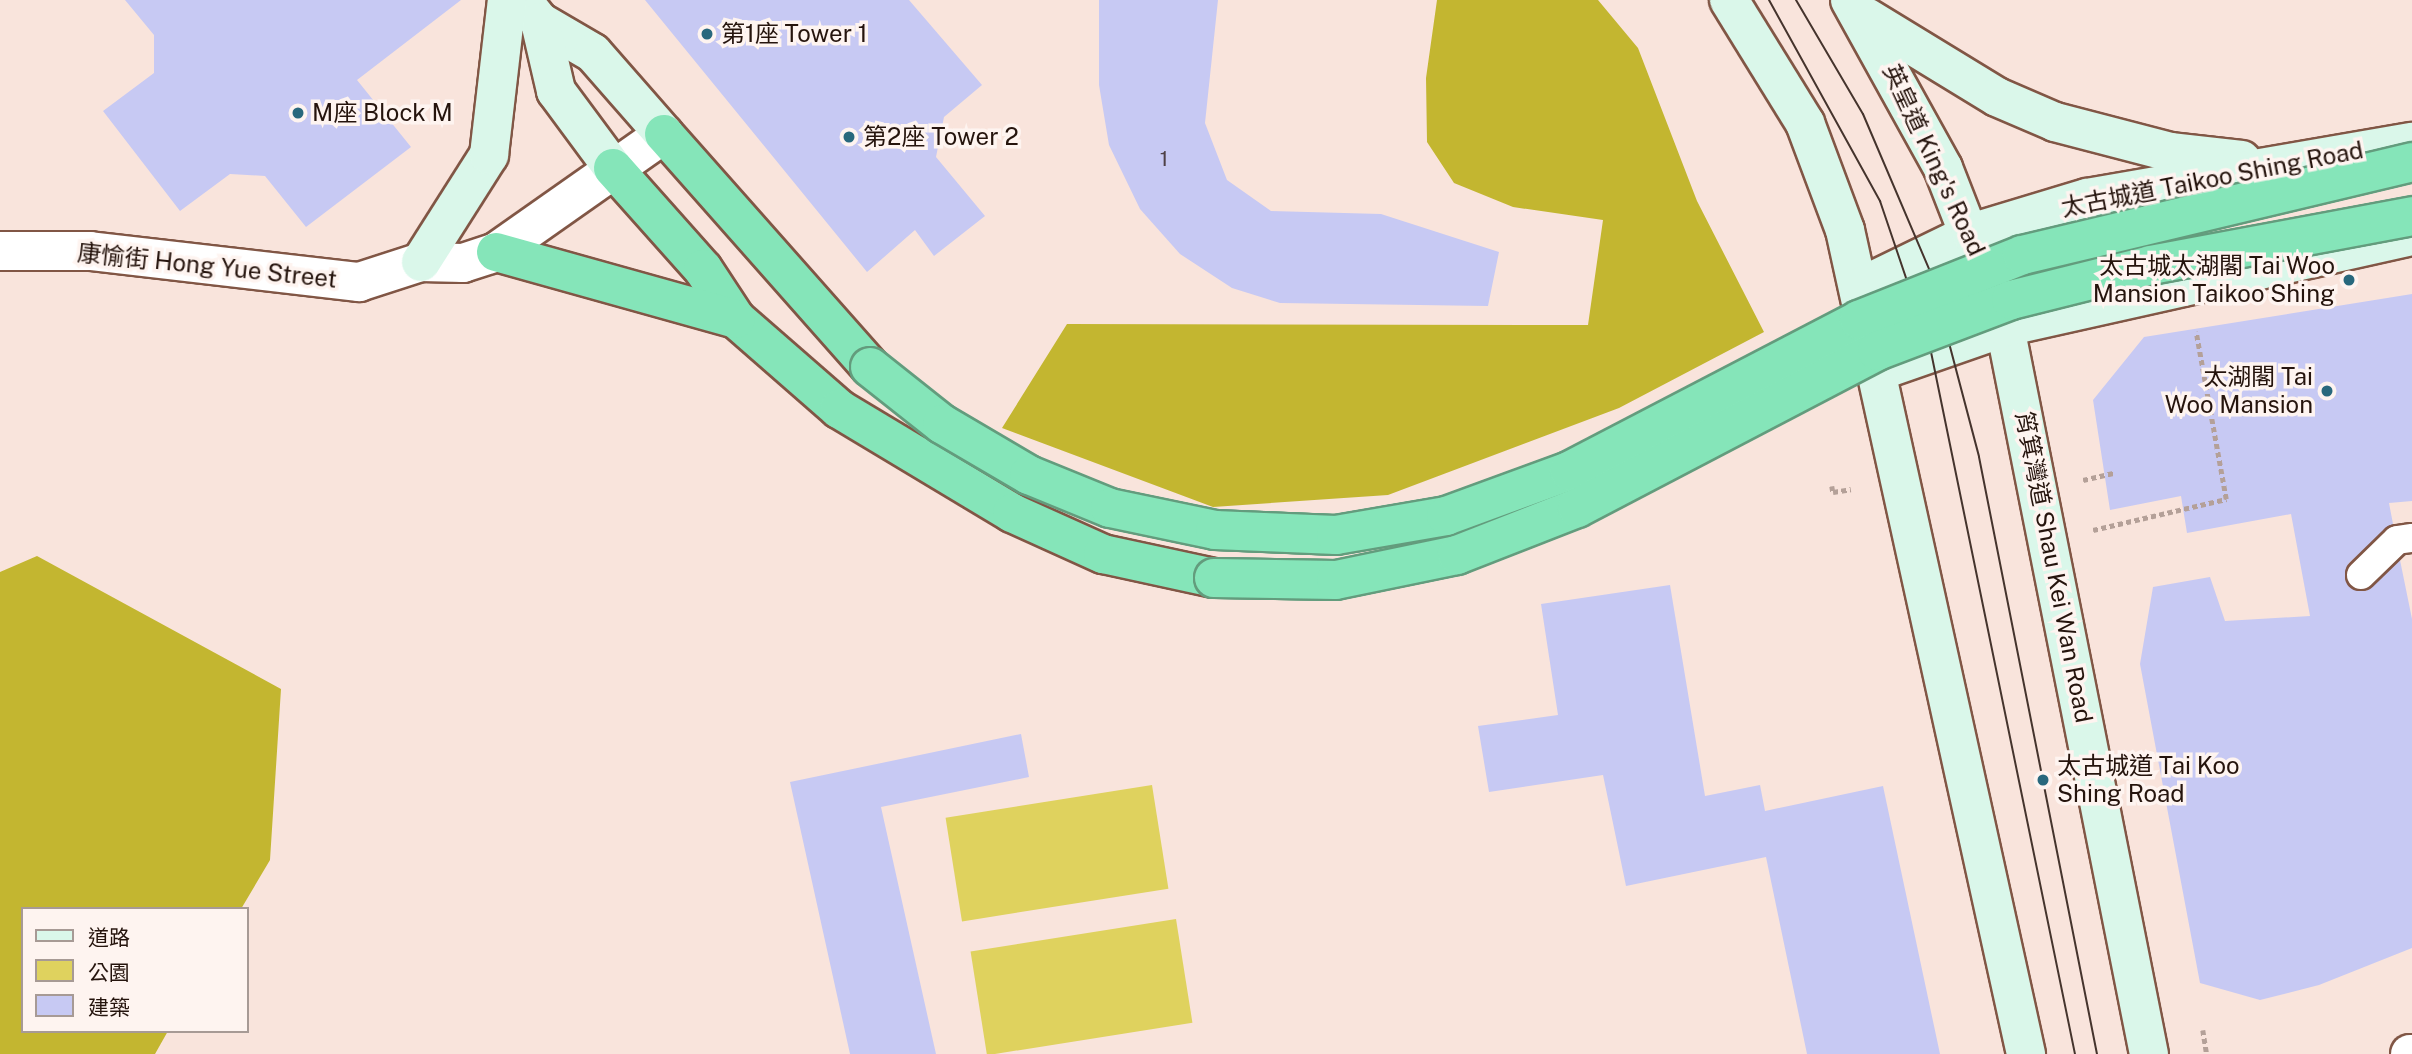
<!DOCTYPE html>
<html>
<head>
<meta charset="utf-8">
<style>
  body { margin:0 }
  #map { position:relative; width:2412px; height:1054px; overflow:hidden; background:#f9e4dc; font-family:"Public Sans","Noto Sans TC",sans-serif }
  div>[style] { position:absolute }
  .green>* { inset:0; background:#dfd25e; transform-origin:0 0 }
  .forest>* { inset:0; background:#c3b630 }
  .building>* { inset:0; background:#c7c9f3 }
  .path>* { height:4.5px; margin-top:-2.25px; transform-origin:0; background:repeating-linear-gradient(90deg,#b4a098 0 5px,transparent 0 8.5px) }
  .roads { filter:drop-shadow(2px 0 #815645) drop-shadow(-2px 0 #815645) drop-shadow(0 2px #815645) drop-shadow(0 -2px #815645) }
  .lane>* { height:28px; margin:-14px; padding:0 14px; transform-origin:14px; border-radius:14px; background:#fff }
  .street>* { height:38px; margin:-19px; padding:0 19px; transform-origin:19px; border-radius:19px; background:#fff }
  .secondary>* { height:38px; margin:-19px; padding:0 19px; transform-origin:19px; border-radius:19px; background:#daf7ea }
  .highway>* { height:38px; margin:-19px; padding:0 19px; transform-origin:19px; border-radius:19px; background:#85e5b9 }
  .tram>* { height:2px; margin:-1px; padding:0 1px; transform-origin:1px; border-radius:1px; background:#45342d }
  .bridges { filter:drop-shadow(2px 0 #639c7d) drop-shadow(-2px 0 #639c7d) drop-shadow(0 2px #639c7d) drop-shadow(0 -2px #639c7d) }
  .highway-bridge>* { height:38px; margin:-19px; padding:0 19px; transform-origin:19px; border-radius:19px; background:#85e5b9 }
  .dots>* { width:19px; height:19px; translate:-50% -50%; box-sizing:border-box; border:4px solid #fef4f0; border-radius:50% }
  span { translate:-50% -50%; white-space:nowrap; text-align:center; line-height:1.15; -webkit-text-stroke:7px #fef4f0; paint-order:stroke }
  .number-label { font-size:21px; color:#4e4146 }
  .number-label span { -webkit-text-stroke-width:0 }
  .poi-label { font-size:24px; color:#25140d }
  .left { translate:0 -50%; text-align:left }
  .right { translate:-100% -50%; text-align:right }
  .street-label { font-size:24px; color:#25140d }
  .legend { position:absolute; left:21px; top:907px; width:228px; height:126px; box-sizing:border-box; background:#fef4f0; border:2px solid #a79a95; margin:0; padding:9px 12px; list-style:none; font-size:21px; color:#25140d }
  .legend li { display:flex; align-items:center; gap:14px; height:35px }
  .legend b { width:35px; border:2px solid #a79a95 }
</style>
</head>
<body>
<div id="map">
  <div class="green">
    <div style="left:1152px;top:785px;width:105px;height:209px;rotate:81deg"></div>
    <div style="left:1176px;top:919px;width:105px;height:208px;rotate:81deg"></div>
  </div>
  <div class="forest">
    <div style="clip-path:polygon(1437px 0,1598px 0,1638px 48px,1697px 201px,1764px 332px,1619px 408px,1388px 495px,1213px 507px,1002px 428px,1067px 324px,1588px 325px,1603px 220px,1513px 207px,1454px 183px,1427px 142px,1426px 78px)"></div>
    <div style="clip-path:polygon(37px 556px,281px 689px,270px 860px,241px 909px,23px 909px,23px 1031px,168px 1031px,155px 1054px,0 1054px,0 572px)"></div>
  </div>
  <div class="building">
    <div style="clip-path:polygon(125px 0,461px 0,357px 80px,411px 147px,306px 227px,265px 176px,230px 174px,180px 211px,103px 111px,154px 73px,154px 35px)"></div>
    <div style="clip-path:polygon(645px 0,909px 0,982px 85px,944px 117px,936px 157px,985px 216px,934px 256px,915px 230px,867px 272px)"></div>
    <div style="clip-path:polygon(1099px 0,1218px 0,1205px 123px,1227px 180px,1271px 211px,1381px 214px,1499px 252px,1488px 306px,1280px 303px,1232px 288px,1180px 254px,1140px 209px,1109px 145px,1099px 85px)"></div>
    <div style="clip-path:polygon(2412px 294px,2412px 501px,2389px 503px,2393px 524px,2349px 563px,2345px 578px,2350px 587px,2366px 591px,2400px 560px,2412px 619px,2412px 948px,2319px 985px,2260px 1000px,2200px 983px,2140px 664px,2153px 587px,2210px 577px,2225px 621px,2310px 616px,2291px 514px,2187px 533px,2181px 496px,2110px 510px,2093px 400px,2144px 337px)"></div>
    <div style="clip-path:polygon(1670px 585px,1705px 796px,1760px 785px,1765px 811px,1883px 786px,1940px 1054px,1807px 1054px,1766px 857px,1626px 886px,1603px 775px,1489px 792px,1478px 726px,1558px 715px,1541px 604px)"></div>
    <div style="clip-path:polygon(1021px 734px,1029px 777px,881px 807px,936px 1054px,850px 1054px,790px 782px)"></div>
  </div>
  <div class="path">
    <div style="left:2083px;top:480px;width:31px;rotate:-13deg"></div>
    <div style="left:1832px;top:486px;width:6px;rotate:81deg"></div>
    <div style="left:1833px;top:492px;width:18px;rotate:-9deg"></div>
    <div style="left:2093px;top:530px;width:137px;rotate:-13.1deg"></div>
    <div style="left:2226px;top:499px;width:170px;rotate:-100.2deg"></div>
    <div style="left:2203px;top:1030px;width:24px;rotate:81deg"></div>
  </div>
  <div class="roads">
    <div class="lane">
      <div style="left:2361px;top:575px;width:50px;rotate:-44.2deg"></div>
      <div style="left:2397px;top:540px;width:15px;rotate:-8deg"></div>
    </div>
    <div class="street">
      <div style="left:0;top:251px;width:90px"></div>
      <div style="left:90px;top:251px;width:271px;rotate:6.6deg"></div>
      <div style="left:359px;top:282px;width:65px;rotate:-17.9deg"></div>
      <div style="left:421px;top:262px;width:42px;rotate:1.4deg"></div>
      <div style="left:463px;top:263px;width:35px;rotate:-18deg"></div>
      <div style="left:496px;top:252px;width:205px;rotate:-35.1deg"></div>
      <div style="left:2410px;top:1054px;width:2px"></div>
    </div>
    <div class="secondary">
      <div style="left:522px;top:0;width:28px;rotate:51deg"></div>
      <div style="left:540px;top:22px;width:61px;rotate:30.3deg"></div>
      <div style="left:593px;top:53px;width:108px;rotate:48.8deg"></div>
      <div style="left:1729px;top:0;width:145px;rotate:58.3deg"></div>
      <div style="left:1805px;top:123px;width:114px;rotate:69.5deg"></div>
      <div style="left:1845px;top:230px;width:844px;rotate:77.61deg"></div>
      <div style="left:1850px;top:0;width:192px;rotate:61deg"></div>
      <div style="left:1943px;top:168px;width:171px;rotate:68.7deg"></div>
      <div style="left:2005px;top:327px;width:741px;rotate:78.8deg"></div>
      <div style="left:1866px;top:17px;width:153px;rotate:31.4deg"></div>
      <div style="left:1997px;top:97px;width:63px;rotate:23.3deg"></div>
      <div style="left:2055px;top:122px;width:119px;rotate:14.6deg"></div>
      <div style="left:2170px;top:152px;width:72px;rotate:6.3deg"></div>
      <div style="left:540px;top:22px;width:71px;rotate:76.9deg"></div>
      <div style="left:556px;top:91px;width:96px;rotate:53.5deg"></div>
      <div style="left:421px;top:262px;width:127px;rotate:-57.6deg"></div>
      <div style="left:489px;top:155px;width:156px;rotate:-83.4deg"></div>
      <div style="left:1860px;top:287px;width:123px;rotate:-25.9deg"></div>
      <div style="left:1971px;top:233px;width:121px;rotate:-16.8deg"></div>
      <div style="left:2087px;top:198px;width:330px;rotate:-9.8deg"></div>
      <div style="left:1879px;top:371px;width:133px;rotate:-19.2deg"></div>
      <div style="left:2005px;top:327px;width:417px;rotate:-12.6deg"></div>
    </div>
    <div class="highway">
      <div style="left:664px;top:134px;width:311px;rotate:48.5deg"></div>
      <div style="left:613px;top:168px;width:135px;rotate:48.3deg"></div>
      <div style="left:703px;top:269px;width:60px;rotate:56.6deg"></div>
      <div style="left:736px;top:319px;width:137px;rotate:41.1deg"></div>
      <div style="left:839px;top:409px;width:202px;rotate:31deg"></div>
      <div style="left:1012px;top:513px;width:100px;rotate:24.3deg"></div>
      <div style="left:1103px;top:554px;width:114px;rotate:12.2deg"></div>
      <div style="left:496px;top:252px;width:249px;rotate:15.6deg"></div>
    </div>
  </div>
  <div class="tram">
    <div style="left:1769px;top:0;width:230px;rotate:61.1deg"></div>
    <div style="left:1880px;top:201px;width:159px;rotate:71.3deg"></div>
    <div style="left:1931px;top:352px;width:717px;rotate:78.41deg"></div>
    <div style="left:1796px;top:0;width:132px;rotate:59.6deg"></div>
    <div style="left:1863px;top:114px;width:171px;rotate:66.9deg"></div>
    <div style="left:1930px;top:271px;width:192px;rotate:75.2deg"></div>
    <div style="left:1979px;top:457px;width:609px;rotate:78.82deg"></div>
  </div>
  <div class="bridges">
    <div class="highway-bridge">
      <div style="left:870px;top:367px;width:92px;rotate:38.4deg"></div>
      <div style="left:942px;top:424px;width:101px;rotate:30.4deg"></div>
      <div style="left:1029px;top:475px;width:87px;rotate:22.2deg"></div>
      <div style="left:1110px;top:508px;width:107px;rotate:11.8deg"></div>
      <div style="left:1215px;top:530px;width:121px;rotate:2.4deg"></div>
      <div style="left:1336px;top:535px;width:112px;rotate:-9.8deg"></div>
      <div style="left:1446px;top:516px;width:131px;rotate:-20.1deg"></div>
      <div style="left:1569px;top:471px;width:327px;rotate:-27.5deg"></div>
      <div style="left:1859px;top:320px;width:175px;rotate:-21.7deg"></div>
      <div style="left:2022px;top:255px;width:401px;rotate:-13.4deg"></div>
      <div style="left:1214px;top:578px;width:122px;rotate:0.9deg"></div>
      <div style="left:1336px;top:580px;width:124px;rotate:-11.7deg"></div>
      <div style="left:1457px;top:555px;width:129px;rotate:-21.4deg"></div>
      <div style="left:1577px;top:508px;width:339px;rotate:-27.6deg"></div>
      <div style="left:1877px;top:351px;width:143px;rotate:-20.8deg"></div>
      <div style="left:2011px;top:300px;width:144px;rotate:-14deg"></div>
      <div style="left:2151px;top:265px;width:266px;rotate:-10.6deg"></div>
    </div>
  </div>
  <div class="dots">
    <div style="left:707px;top:34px;background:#28687d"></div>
    <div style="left:298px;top:113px;background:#28687d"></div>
    <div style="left:849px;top:137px;background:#28687d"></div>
    <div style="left:2349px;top:280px;background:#28687d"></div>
    <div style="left:2327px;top:391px;background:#28687d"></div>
    <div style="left:2043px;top:780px;background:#28687d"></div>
  </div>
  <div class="number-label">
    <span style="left:1164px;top:159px">1</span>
  </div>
  <div class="poi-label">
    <span class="left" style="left:721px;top:34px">第1座 Tower 1</span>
    <span class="left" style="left:312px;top:113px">M座 Block M</span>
    <span class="left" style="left:863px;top:137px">第2座 Tower 2</span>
    <span class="right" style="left:2335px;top:280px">太古城太湖閣 Tai Woo<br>Mansion Taikoo Shing</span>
    <span class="right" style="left:2313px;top:391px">太湖閣 Tai<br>Woo Mansion</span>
    <span class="left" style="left:2057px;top:780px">太古城道 Tai Koo<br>Shing Road</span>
  </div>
  <div class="street-label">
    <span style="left:1934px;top:160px;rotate:65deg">英皇道 King's Road</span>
    <span style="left:2212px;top:179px;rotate:-11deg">太古城道 Taikoo Shing Road</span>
    <span style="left:207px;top:266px;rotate:6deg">康愉街 Hong Yue Street</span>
    <span style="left:2054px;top:567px;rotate:79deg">筲箕灣道 Shau Kei Wan Road</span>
  </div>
  <ul class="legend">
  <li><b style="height:9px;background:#daf7ea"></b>道路</li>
  <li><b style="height:19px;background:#dfd25e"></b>公園</li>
  <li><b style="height:19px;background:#c7c9f3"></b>建築</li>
  </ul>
</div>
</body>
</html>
